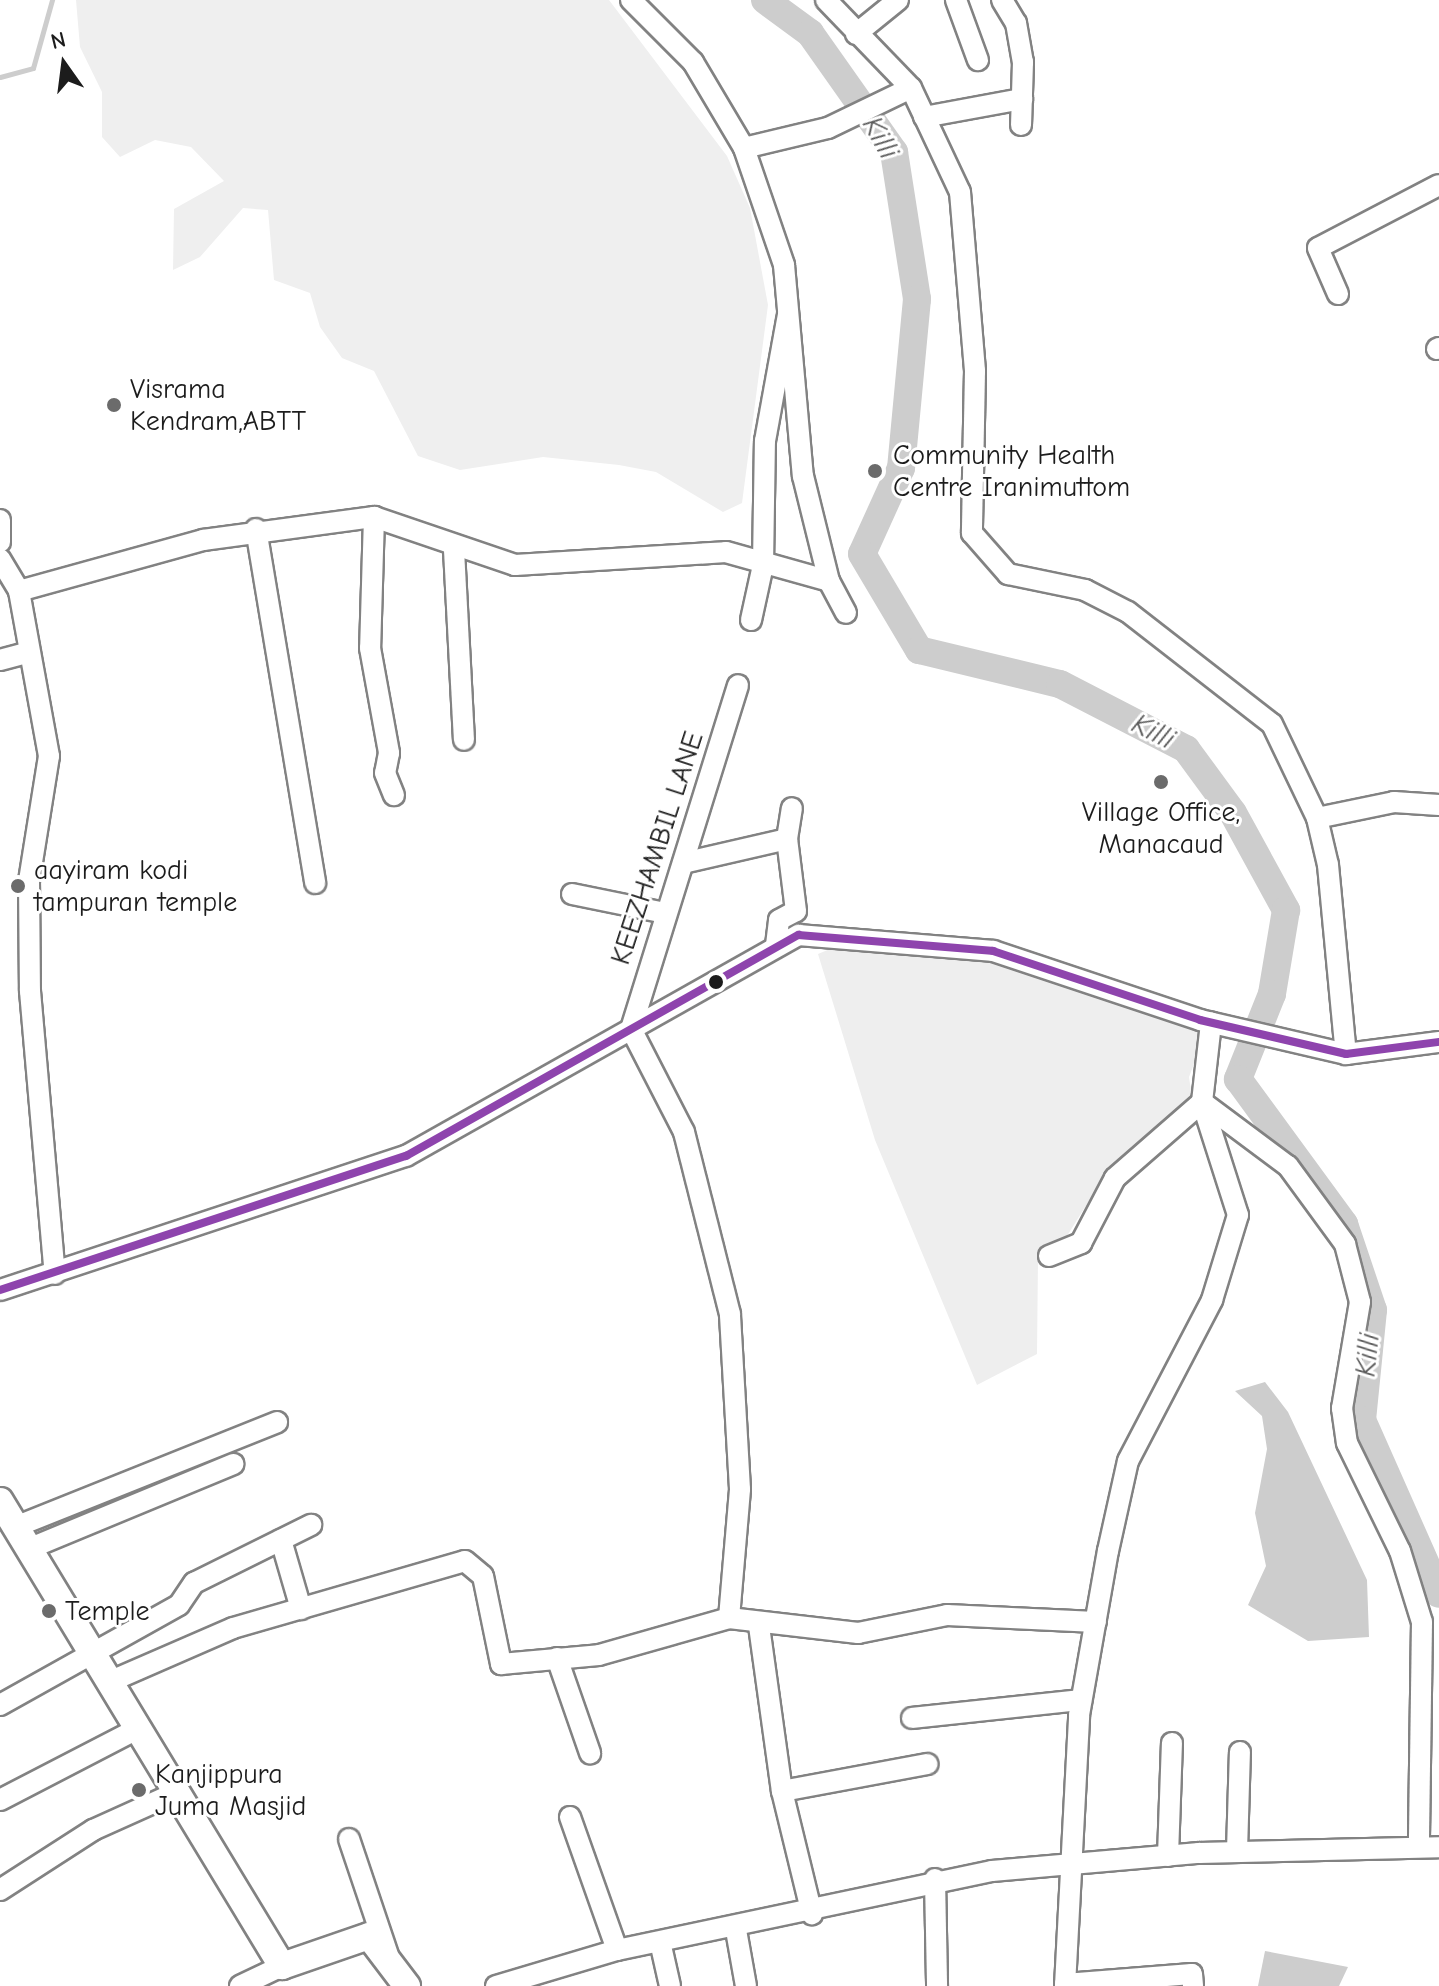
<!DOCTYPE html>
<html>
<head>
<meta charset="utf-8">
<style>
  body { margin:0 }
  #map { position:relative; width:1439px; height:1986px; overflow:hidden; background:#fff; font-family:"Comic Neue",sans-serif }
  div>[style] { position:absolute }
  .built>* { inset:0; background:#eee }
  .green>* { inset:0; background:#efefef }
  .water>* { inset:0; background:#cdcdcd }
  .stream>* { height:5px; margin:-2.5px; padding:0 2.5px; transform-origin:2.5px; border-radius:2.5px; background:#cdcdcd }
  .river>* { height:28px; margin:-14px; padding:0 14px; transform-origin:14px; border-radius:14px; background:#cdcdcd }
  .roads { filter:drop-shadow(2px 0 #828282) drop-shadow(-2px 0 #828282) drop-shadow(0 2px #828282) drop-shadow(0 -2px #828282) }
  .minor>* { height:20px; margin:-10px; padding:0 10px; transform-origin:10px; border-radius:10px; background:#fff }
  .major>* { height:26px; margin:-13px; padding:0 13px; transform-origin:13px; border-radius:13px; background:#fff }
  .bus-1>* { height:8px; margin:-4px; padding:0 4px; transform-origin:4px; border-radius:4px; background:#8e44ad }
  .dots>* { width:22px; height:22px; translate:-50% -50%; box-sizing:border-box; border:4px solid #fff; border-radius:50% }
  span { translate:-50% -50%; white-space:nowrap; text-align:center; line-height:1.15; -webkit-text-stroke:6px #fff; paint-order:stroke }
  .poi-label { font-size:28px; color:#1c1c1c }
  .left { translate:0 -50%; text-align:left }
  .street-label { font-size:28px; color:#1c1c1c }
  .water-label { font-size:30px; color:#5a5a5a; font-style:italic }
  .north { position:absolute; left:24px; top:24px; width:80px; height:80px; -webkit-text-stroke:6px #fff; paint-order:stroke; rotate:346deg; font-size:22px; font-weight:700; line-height:32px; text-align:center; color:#1c1c1c }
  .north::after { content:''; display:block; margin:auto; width:28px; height:36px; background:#1c1c1c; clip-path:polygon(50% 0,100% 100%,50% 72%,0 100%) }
</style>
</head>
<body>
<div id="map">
  <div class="built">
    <div style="clip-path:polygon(830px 949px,1001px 963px,1207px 1030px,1189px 1077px,1192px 1098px,1109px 1169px,1060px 1247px,1038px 1259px,1037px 1354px,977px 1385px,875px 1140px,818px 954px)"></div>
  </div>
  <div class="green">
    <div style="clip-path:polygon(76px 0,609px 0,727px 156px,750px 208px,768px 305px,742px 503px,723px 512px,656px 472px,619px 465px,543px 457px,460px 470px,418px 456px,374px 371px,342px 358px,320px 327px,310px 293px,274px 280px,268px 210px,243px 208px,200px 257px,173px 270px,174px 209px,224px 181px,191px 147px,155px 140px,120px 157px,102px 137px,102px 92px,80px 47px)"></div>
  </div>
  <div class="water">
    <div style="clip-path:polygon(1265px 1382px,1288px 1412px,1367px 1580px,1369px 1637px,1308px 1641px,1248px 1605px,1266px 1566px,1255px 1513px,1267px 1449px,1262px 1416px,1235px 1391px)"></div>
    <div style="clip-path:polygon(1265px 1951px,1348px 1967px,1339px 1986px,1258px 1986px)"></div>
  </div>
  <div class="stream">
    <div style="left:0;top:77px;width:34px;rotate:-15deg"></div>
    <div style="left:33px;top:68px;width:71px;rotate:-74.4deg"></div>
    <div style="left:1430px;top:1577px;width:13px;rotate:-48deg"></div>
  </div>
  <div class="river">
    <div style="left:765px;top:0;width:56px;rotate:36.3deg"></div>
    <div style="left:810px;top:33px;width:146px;rotate:54.8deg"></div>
    <div style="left:894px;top:152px;width:149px;rotate:81.1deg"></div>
    <div style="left:917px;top:299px;width:170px;rotate:95.4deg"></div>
    <div style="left:901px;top:468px;width:94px;rotate:114.4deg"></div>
    <div style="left:862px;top:554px;width:112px;rotate:59.3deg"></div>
    <div style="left:919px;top:650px;width:145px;rotate:13.6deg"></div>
    <div style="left:1060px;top:684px;width:142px;rotate:27.3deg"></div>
    <div style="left:1186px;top:749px;width:79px;rotate:53.7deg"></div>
    <div style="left:1233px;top:813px;width:111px;rotate:61.3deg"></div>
    <div style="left:1286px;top:910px;width:85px;rotate:99.5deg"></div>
    <div style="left:1272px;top:994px;width:92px;rotate:111.8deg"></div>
    <div style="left:1238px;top:1079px;width:180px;rotate:53.8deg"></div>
    <div style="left:1344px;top:1224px;width:91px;rotate:71.4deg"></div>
    <div style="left:1373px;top:1310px;width:111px;rotate:95.7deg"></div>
    <div style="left:1362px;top:1420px;width:190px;rotate:66.1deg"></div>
  </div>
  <div class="roads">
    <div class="minor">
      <div style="left:631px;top:0;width:88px;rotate:45deg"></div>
      <div style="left:693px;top:62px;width:100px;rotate:59.3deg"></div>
      <div style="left:744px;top:148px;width:124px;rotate:71.1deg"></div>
      <div style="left:784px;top:265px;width:212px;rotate:84.9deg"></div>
      <div style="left:803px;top:476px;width:108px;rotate:76.1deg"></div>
      <div style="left:829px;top:581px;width:36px;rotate:62deg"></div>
      <div style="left:826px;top:0;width:122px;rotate:46deg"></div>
      <div style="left:911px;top:88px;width:115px;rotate:64.8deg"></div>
      <div style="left:960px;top:192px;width:180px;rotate:85.2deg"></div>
      <div style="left:975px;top:371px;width:162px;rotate:91.1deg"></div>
      <div style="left:972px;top:533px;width:55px;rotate:48.7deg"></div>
      <div style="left:1008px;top:574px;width:79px;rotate:11.7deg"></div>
      <div style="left:1085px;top:590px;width:48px;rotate:27.1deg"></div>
      <div style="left:1128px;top:612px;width:182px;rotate:37.9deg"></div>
      <div style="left:1272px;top:724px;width:104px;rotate:64.4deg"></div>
      <div style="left:1317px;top:818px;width:48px;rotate:76.8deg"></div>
      <div style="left:1328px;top:865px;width:190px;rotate:84.6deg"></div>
      <div style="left:956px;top:0;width:64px;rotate:69.9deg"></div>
      <div style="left:1002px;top:0;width:27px;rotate:59deg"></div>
      <div style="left:1016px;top:23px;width:40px;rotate:80deg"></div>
      <div style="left:1023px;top:62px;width:63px;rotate:91.8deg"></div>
      <div style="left:856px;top:34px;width:54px;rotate:-39deg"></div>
      <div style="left:924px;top:117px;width:100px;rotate:-10.4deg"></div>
      <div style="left:744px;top:148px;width:86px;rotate:-13.4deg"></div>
      <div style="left:828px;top:128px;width:92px;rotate:-25.7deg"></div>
      <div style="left:1338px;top:294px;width:50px;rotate:-113.5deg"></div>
      <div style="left:1318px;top:248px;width:136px;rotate:-27.5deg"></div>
      <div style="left:1437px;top:349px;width:2px;rotate:-27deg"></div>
      <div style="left:374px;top:517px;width:131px;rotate:91.7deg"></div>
      <div style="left:370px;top:648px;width:107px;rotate:79.7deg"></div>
      <div style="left:389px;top:753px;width:20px;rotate:101deg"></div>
      <div style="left:385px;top:773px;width:24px;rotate:68deg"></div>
      <div style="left:0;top:520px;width:22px;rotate:90deg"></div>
      <div style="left:256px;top:529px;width:359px;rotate:80.5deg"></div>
      <div style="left:454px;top:550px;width:190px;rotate:87deg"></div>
      <div style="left:0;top:559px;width:37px;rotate:59deg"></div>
      <div style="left:19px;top:591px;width:168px;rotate:79.7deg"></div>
      <div style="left:49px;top:756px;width:127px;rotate:99.1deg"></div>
      <div style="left:29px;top:881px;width:110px;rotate:89.5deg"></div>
      <div style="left:30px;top:991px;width:284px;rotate:85deg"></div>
      <div style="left:19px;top:591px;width:191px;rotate:-15.5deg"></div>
      <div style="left:203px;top:540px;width:173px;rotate:-7.7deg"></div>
      <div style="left:374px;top:517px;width:149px;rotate:18.8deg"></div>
      <div style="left:515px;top:565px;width:211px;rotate:-3.5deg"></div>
      <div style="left:726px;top:552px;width:107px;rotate:15.7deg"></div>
      <div style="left:751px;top:620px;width:56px;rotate:-77.7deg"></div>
      <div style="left:763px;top:565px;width:124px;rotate:-89.1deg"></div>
      <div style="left:765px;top:441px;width:129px;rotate:-79.7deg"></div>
      <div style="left:0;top:660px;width:30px;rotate:-15deg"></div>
      <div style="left:1317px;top:818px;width:79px;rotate:-11.7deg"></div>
      <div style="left:1394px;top:802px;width:45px;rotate:3.8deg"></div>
      <div style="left:683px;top:863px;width:107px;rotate:-13deg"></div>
      <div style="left:572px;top:894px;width:95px;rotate:11.5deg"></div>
      <div style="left:776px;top:945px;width:25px;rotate:-83deg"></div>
      <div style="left:779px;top:920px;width:19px;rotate:-28deg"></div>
      <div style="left:796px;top:911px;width:73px;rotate:-97.1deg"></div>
      <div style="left:787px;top:839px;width:31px;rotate:-81deg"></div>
      <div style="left:1049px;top:1256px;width:35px;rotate:-22deg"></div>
      <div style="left:1081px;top:1243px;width:73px;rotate:-62.4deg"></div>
      <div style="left:1115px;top:1178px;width:116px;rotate:-41.1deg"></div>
      <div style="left:1202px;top:1102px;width:107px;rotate:36.7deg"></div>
      <div style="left:1288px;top:1166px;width:97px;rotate:53.8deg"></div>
      <div style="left:1345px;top:1244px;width:60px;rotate:75.5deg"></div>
      <div style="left:1360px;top:1302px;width:108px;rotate:99.6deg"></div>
      <div style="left:1342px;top:1408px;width:35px;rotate:82deg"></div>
      <div style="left:1347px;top:1443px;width:120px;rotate:63.9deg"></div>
      <div style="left:1400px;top:1551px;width:74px;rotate:72.8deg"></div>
      <div style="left:1422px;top:1622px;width:224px;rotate:90.8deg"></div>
      <div style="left:0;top:1290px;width:428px;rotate:-18.3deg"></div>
      <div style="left:406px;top:1156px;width:451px;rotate:-29.4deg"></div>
      <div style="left:799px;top:935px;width:195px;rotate:4.7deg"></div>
      <div style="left:993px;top:951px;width:218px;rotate:18.4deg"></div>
      <div style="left:1200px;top:1020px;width:150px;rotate:13.1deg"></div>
      <div style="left:1346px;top:1054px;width:94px;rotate:-7.4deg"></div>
      <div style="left:20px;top:1525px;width:277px;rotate:-21.8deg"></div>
      <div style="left:281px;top:1540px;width:72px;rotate:73.8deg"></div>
      <div style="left:33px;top:1547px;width:217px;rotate:-22.5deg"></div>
      <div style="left:729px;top:1618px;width:129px;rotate:-85.1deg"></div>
      <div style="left:740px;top:1489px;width:175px;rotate:-93.3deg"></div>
      <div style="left:730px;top:1314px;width:188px;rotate:-104.2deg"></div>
      <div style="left:684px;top:1132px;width:116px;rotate:-117.2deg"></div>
      <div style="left:631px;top:1029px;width:360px;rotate:-72.7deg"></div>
      <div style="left:759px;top:1626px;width:167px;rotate:82.1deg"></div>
      <div style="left:782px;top:1791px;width:127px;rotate:76.3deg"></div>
      <div style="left:557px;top:1658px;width:101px;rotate:70.8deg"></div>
      <div style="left:109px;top:1682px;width:135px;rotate:-23.5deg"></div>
      <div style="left:233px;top:1628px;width:241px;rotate:-16.1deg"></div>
      <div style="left:465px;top:1561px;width:23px;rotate:40deg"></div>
      <div style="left:483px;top:1576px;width:90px;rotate:78.4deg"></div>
      <div style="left:501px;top:1664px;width:98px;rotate:-5.2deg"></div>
      <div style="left:599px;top:1655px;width:135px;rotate:-15.9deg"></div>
      <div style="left:729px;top:1618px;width:130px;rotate:6.6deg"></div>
      <div style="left:858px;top:1633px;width:91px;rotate:-11.4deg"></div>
      <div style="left:947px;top:1615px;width:149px;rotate:2.7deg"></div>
      <div style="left:0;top:1705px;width:205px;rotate:-29.2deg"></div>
      <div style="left:179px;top:1605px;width:27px;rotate:-56deg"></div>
      <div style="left:194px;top:1583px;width:131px;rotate:-26.4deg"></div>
      <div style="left:912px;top:1718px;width:170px;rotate:-6.1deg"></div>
      <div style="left:782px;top:1791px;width:148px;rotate:-10.5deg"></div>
      <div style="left:0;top:1800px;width:152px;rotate:-27.4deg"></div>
      <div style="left:570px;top:1817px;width:141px;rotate:70.5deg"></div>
      <div style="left:349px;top:1839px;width:122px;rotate:71.4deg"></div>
      <div style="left:1237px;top:1851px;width:99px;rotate:-88.3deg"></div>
      <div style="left:1168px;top:1856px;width:113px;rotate:-88deg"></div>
      <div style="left:935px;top:1879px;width:107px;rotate:88.9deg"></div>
      <div style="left:0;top:1890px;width:111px;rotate:-32.8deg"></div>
      <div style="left:93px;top:1830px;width:88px;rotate:-24.2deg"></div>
      <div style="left:736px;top:1930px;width:57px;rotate:79.9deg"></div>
      <div style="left:661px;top:1946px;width:41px;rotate:77.3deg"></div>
      <div style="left:1065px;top:1984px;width:127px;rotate:-4.5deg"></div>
      <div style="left:1192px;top:1974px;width:12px;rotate:85deg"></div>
      <div style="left:240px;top:1986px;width:47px;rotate:-25.5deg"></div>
      <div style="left:496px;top:1986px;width:126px;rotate:-16.6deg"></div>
      <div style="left:617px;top:1950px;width:383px;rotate:-11.9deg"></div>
      <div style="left:992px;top:1871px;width:208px;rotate:-5deg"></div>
      <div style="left:1199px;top:1853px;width:240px;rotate:-1.4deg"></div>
      <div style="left:1065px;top:1986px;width:271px;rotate:-87deg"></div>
      <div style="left:1079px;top:1715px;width:167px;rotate:-80deg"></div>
      <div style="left:1108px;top:1551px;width:92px;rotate:-77.5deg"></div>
      <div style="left:1128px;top:1461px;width:182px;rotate:-62.4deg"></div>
      <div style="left:1212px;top:1300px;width:89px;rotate:-73deg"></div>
      <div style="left:1238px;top:1215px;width:119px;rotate:-107.7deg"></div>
      <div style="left:1202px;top:1102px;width:80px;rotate:-83.5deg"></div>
    </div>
    <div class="major">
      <div style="left:0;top:1501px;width:544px;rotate:58.77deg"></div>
      <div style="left:282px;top:1966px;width:92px;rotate:-19deg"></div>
      <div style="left:369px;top:1936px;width:63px;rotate:52.8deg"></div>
    </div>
  </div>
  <div class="bus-1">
    <div style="left:0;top:1290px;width:428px;rotate:-18.3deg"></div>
    <div style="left:406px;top:1156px;width:451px;rotate:-29.4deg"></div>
    <div style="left:799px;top:935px;width:195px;rotate:4.7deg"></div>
    <div style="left:993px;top:951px;width:218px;rotate:18.4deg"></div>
    <div style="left:1200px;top:1020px;width:150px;rotate:13.1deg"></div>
    <div style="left:1346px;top:1054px;width:94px;rotate:-7.4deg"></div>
  </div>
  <div class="dots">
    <div style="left:114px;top:405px;background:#6b6b6b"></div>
    <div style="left:875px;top:471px;background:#6b6b6b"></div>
    <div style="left:1161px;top:782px;background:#6b6b6b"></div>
    <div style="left:18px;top:886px;background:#6b6b6b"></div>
    <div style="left:716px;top:982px;background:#1c1c1c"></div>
    <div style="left:49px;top:1611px;background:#6b6b6b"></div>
    <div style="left:139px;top:1790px;background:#6b6b6b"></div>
  </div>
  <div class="poi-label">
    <span class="left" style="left:130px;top:405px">Visrama<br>Kendram,ABTT</span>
    <span class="left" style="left:893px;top:471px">Community Health<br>Centre Iranimuttom</span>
    <span style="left:1161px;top:828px">Village Office,<br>Manacaud</span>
    <span class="left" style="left:34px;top:886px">aayiram kodi<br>tampuran temple</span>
    <span class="left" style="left:65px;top:1611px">Temple</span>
    <span class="left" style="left:155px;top:1790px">Kanjippura<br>Juma Masjid</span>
  </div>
  <div class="street-label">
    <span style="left:657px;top:848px;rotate:-72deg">KEEZHAMBIL LANE</span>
  </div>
  <div class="water-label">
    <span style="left:880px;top:138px;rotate:61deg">Killi</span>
    <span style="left:1153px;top:732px;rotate:27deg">Killi</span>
    <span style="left:1368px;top:1355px;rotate:-84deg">Killi</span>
  </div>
  <div class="north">N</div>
</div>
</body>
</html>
